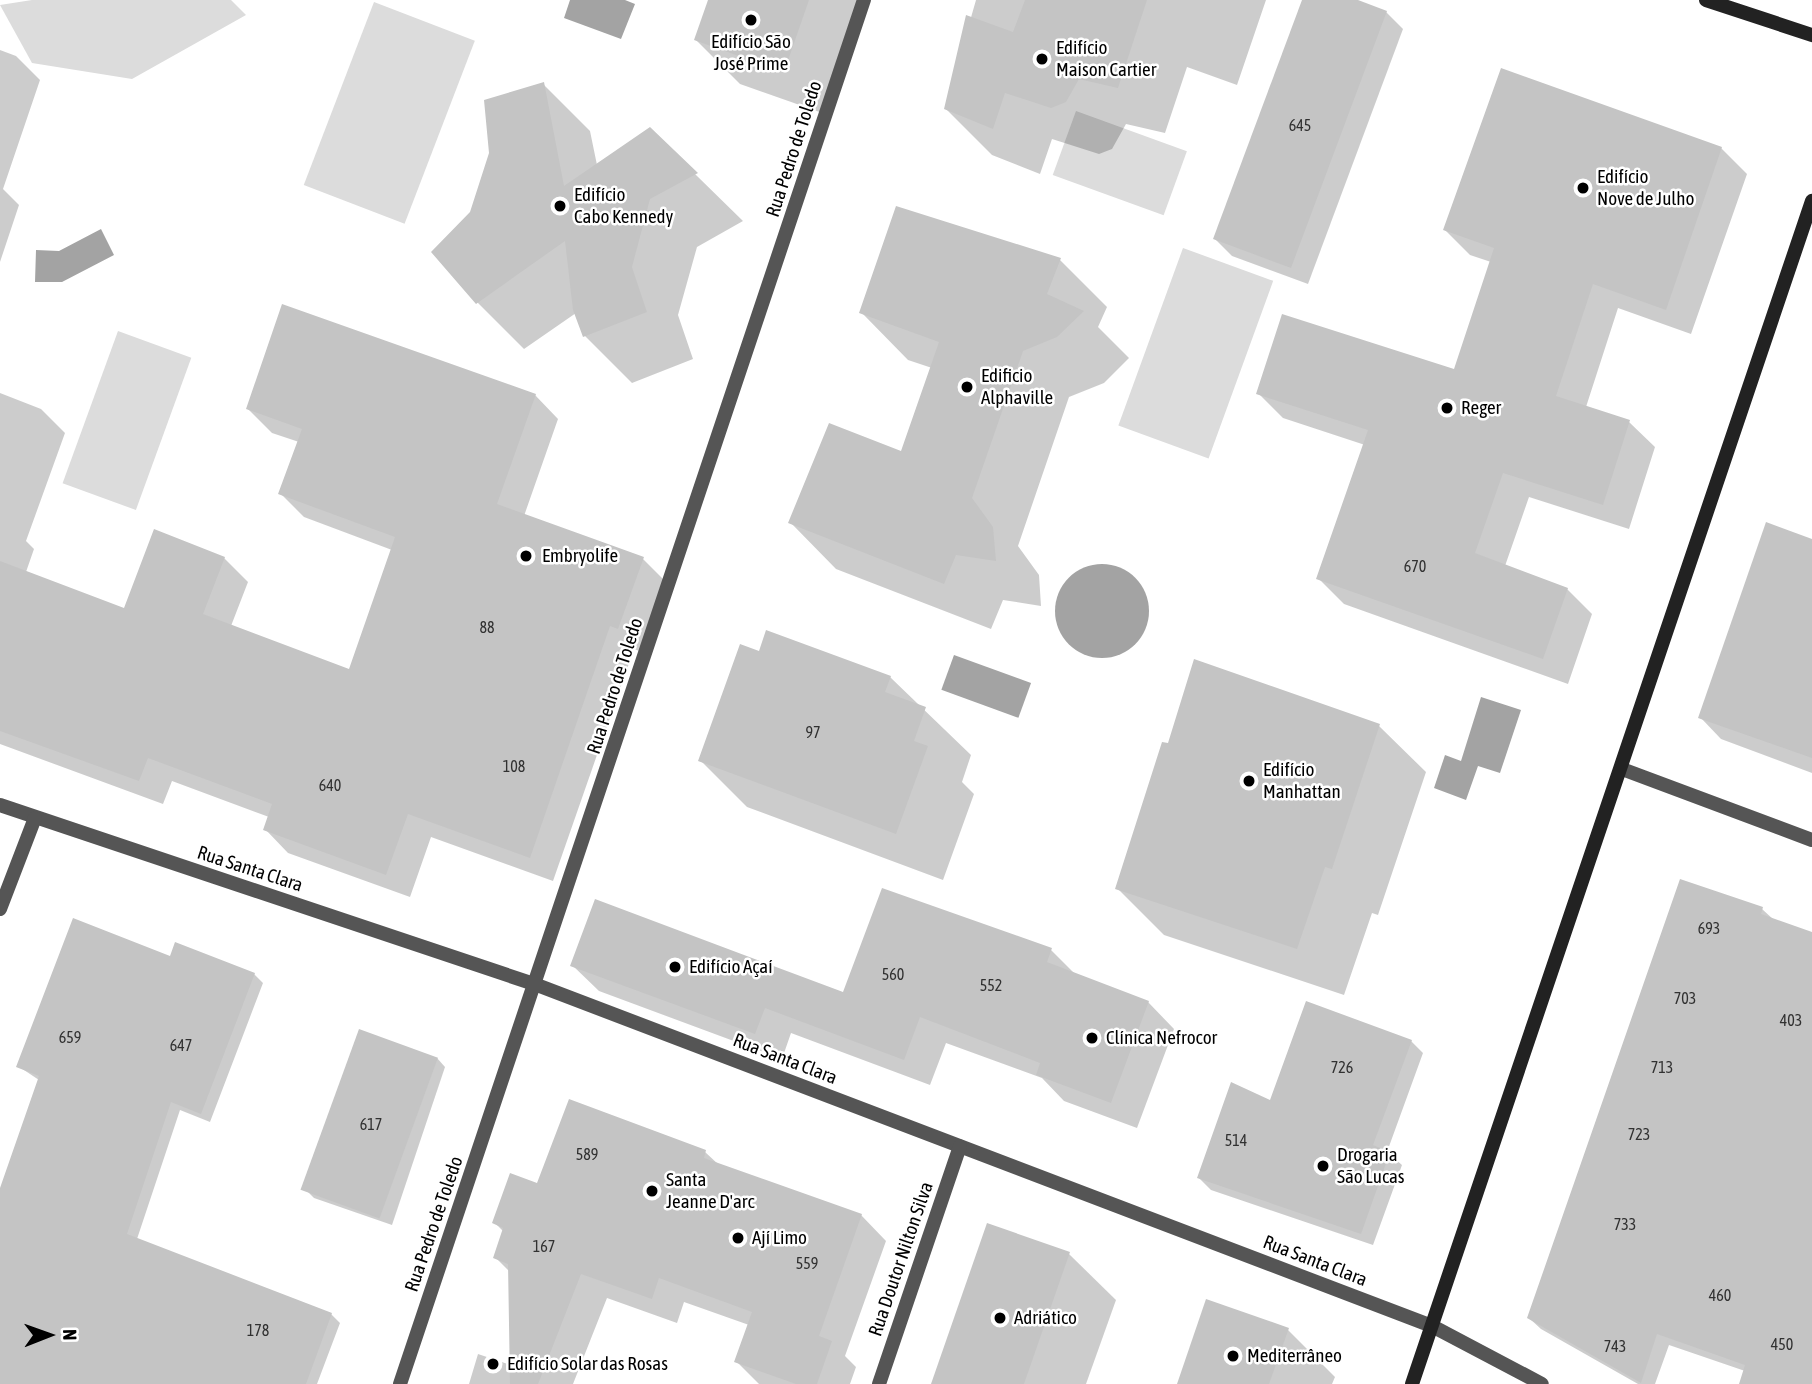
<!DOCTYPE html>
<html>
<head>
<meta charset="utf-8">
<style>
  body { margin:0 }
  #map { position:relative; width:1812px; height:1384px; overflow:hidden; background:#fff; font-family:"Asap Condensed",sans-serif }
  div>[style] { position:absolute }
  .green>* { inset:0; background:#dcdcdc; transform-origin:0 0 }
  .water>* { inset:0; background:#a3a3a3; transform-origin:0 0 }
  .round { border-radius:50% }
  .shadow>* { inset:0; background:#0003 }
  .building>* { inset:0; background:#c4c4c4; transform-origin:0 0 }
  .street>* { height:14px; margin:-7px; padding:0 7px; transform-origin:7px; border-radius:7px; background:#555 }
  .secondary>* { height:14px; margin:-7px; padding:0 7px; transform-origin:7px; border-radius:7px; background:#222 }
  .dots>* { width:19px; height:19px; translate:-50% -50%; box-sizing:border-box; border:4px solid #fff; border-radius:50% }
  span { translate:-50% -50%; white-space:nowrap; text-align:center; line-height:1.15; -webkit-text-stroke:5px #fff; paint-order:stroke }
  .number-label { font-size:16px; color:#313131 }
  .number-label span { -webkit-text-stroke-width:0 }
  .poi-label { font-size:19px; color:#000 }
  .left { translate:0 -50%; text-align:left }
  .street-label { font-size:19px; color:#000 }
  .north { position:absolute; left:14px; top:1300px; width:70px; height:70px; -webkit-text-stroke:5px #fff; paint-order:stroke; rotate:89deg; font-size:19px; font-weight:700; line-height:28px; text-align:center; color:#000 }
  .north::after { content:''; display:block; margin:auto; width:24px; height:32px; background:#000; clip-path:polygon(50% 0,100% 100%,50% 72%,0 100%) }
</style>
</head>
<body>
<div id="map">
  <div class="green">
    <div style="clip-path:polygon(32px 0,231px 0,246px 15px,132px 79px,32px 63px,0 5px)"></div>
    <div style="left:374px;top:2px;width:108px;height:196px;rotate:21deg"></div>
    <div style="left:1076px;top:111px;width:118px;height:68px;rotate:20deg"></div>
    <div style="left:1183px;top:248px;width:96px;height:189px;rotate:20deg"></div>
    <div style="left:118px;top:331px;width:78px;height:162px;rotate:20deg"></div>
  </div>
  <div class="water">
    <div style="clip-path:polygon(570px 0,625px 0,635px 4px,621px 39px,564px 18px)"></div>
    <div style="clip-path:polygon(101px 229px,114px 255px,62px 282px,35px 282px,36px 250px,59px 251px)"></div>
    <div class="round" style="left:1055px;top:564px;width:94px;height:94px"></div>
    <div style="left:954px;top:655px;width:82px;height:37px;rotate:20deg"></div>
    <div style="clip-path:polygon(1481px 697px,1521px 710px,1500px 773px,1478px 766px,1466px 800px,1434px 788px,1445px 755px,1461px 761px)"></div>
  </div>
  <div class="shadow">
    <div style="clip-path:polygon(710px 0,868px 0,828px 115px,740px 84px,696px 40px)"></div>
    <div style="clip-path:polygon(976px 0,1266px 0,1237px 85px,1187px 67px,1165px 133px,1126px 124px,1112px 149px,1099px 154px,1052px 139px,1040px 174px,992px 155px,945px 108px)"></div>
    <div style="clip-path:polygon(1304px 0,1353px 0,1386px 12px,1403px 29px,1308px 284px,1232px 256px,1215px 239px)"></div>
    <div style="clip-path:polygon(0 50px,16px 56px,40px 80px,3px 189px,19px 205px,0 262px)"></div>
    <div style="clip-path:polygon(543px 84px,590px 131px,597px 165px,649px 129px,743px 221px,697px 247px,678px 315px,693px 359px,632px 383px,585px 336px,576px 313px,524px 349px,477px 302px,471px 213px)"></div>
    <div style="clip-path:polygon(1721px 148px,1747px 174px,1691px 334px,1618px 308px,1586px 407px,1629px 422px,1655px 447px,1629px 529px,1529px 497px,1505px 566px,1567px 589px,1592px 614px,1568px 684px,1344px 604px,1318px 578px,1365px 445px,1283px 418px,1258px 393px,1455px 371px,1491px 262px,1470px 255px,1445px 230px)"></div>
    <div style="clip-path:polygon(1060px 260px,1107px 307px,1098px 327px,1129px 358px,1104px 383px,1069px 397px,1018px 546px,1039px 575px,1041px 606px,1003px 600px,991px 629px,836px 569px,790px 522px,902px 453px,932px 368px,908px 360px,862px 313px)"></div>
    <div style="clip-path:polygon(0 393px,41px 409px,65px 433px,26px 541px,34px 549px,26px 572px,125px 611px,224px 558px,248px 582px,231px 626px,350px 671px,392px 550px,304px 517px,281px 494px,299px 442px,272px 433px,248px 409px,535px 395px,558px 419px,524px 516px,643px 559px,667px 583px,642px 652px,634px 649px,553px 881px,431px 837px,410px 897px,288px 853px,265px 829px,269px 817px,172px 781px,163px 804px,0 744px)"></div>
    <div style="clip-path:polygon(1812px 541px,1812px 773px,1721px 739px,1700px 717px)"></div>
    <div style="clip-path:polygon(760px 654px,890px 677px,971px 755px,962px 782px,974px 794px,943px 880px,747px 807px,700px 760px)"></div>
    <div style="clip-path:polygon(1379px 726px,1426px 772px,1378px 915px,1372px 913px,1344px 995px,1164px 935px,1117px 888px)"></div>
    <div style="clip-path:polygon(883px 890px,1051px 950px,1077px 976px,1148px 1002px,1174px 1029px,1137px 1128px,1064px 1101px,1042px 1078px,946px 1043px,930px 1085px,791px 1033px,782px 1059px,599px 991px,572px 965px,844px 994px)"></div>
    <div style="clip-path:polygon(1762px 909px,1774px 920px,1812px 933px,1812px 1384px,1741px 1384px,1745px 1371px,1669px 1345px,1655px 1384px,1638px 1384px,1541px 1329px,1529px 1318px)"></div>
    <div style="clip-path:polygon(171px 958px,254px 974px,263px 983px,210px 1122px,180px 1110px,137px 1239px,331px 1314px,340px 1323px,317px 1384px,0 1384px,0 1196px,39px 1080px,18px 1066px)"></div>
    <div style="clip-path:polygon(1411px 1041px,1423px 1053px,1387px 1152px,1402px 1165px,1373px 1245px,1211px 1190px,1199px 1178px,1271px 1102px)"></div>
    <div style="clip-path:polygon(437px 1058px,445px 1067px,392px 1225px,314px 1198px,306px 1190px)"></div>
    <div style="clip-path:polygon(705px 1152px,718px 1164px,861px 1215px,886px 1241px,845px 1356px,856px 1367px,850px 1384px,759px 1384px,736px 1361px,749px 1325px,684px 1302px,677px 1323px,607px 1298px,573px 1384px,469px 1384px,478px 1354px,511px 1365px,510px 1272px,495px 1257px,504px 1232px,494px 1222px,538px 1185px)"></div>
    <div style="clip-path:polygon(1069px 1254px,1116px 1300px,1086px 1384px,933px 1384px)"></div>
    <div style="clip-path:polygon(1288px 1330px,1335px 1377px,1332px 1384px,1178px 1384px)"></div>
  </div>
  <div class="building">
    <div style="clip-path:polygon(708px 0,809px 0,784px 72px,694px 40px)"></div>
    <div style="clip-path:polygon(1025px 0,1147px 0,1118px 88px,1079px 79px,1066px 102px,1051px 108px,1005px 93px,993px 129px,944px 109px,966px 15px,1013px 32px)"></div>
    <div style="clip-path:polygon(1302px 0,1358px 0,1387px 11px,1291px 268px,1213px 239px)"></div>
    <div style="clip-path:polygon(1501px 68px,1722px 147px,1666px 310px,1593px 284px,1556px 396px,1630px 420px,1603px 505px,1503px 473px,1475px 553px,1568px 588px,1543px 659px,1316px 579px,1368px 430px,1256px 394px,1282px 314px,1454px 369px,1494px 248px,1443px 230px)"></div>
    <div style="clip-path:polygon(544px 82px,564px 186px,650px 127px,698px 173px,650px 199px,632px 267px,647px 312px,583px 337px,573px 310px,565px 241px,476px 304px,431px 252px,470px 212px,489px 153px,484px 100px)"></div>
    <div style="clip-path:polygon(896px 206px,1061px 258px,1047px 294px,1084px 311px,1057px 337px,1023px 351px,972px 498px,993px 527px,996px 561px,956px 555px,944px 584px,788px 523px,829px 423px,901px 451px,939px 342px,859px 313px)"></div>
    <div style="clip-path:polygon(282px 304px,536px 394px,497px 504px,644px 557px,618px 629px,610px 626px,530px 858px,408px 814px,386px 875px,263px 830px,272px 804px,148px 758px,139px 781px,0 731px,0 561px,124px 608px,154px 529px,225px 557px,203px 614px,349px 669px,395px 537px,278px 494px,302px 429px,246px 409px)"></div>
    <div style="clip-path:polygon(1766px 522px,1812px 539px,1812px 758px,1698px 718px)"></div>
    <div style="clip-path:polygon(766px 630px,891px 676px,885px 692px,926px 707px,914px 741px,928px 746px,896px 834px,698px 761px,740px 644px,759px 651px)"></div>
    <div style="clip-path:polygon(1194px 659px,1380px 724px,1332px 869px,1325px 867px,1297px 949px,1115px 889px,1162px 742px,1168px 743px)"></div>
    <div style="clip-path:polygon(1680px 879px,1763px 907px,1761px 914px,1812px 932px,1812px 1384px,1739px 1384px,1745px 1365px,1657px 1334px,1641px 1383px,1527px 1318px)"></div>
    <div style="clip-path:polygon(882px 888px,1052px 948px,1047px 962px,1149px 1001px,1111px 1103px,1036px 1075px,1040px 1063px,920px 1017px,904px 1060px,765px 1008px,755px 1034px,570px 966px,595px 899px,843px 992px)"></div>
    <div style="clip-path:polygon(73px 918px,170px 956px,175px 942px,255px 973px,201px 1114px,171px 1102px,127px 1234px,332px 1313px,306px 1384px,0 1384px,0 1188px,39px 1076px,16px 1067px)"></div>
    <div style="clip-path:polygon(1306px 1001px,1412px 1040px,1373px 1145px,1390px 1152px,1361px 1234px,1197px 1178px,1231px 1082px,1270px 1100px)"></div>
    <div style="left:359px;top:1029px;width:84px;height:171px;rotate:20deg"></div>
    <div style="clip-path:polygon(569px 1099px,706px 1150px,704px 1158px,862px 1214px,819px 1336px,832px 1341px,817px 1384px,796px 1384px,734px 1362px,752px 1312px,659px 1278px,652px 1299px,581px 1274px,538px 1384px,510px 1384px,508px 1264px,493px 1258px,503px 1228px,492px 1223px,510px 1173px,537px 1183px)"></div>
    <div style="clip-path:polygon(987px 1223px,1070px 1252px,1024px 1384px,931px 1384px)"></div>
    <div style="clip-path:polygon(1206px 1299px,1289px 1328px,1269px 1384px,1177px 1384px)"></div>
  </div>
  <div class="street">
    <div style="left:1622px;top:769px;width:203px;rotate:20.5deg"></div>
    <div style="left:0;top:805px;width:566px;rotate:18.53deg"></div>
    <div style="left:537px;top:985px;width:958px;rotate:20.86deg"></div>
    <div style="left:1432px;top:1326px;width:124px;rotate:27.8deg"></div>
    <div style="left:0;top:909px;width:97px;rotate:-69deg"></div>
    <div style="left:400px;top:1384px;width:1460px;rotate:-71.47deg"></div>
    <div style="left:879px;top:1384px;width:251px;rotate:-71.2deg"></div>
  </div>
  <div class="secondary">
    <div style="left:1706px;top:0;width:112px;rotate:18.3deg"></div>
    <div style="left:1412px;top:1384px;width:1249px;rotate:-71.32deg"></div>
  </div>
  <div class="dots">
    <div style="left:751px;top:20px;background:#000"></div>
    <div style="left:1042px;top:59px;background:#000"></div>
    <div style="left:1583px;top:188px;background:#000"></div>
    <div style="left:560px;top:206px;background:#000"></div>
    <div style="left:967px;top:387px;background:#000"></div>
    <div style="left:1447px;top:408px;background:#000"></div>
    <div style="left:526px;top:556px;background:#000"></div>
    <div style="left:1249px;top:781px;background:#000"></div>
    <div style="left:675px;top:967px;background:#000"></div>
    <div style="left:1092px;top:1038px;background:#000"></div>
    <div style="left:1323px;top:1166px;background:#000"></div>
    <div style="left:652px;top:1191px;background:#000"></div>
    <div style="left:738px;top:1238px;background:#000"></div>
    <div style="left:1000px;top:1318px;background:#000"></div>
    <div style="left:1233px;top:1356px;background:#000"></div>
    <div style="left:493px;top:1364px;background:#000"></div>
  </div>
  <div class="number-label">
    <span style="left:1300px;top:125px">645</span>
    <span style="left:1415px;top:566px">670</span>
    <span style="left:487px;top:627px">88</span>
    <span style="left:813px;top:732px">97</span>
    <span style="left:514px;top:766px">108</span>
    <span style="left:330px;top:785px">640</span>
    <span style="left:1709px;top:928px">693</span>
    <span style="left:893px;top:974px">560</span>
    <span style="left:991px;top:985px">552</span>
    <span style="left:1685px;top:998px">703</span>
    <span style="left:1791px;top:1020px">403</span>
    <span style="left:70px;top:1037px">659</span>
    <span style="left:181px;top:1045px">647</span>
    <span style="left:1342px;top:1067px">726</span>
    <span style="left:1662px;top:1067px">713</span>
    <span style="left:371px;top:1124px">617</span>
    <span style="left:1639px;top:1134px">723</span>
    <span style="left:1236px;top:1140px">514</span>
    <span style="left:587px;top:1154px">589</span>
    <span style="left:1625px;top:1224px">733</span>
    <span style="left:544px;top:1246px">167</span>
    <span style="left:807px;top:1263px">559</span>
    <span style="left:1720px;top:1295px">460</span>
    <span style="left:258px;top:1330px">178</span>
    <span style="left:1782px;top:1344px">450</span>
    <span style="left:1615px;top:1346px">743</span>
  </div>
  <div class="poi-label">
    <span style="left:751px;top:53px">Edifício São<br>José Prime</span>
    <span class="left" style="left:1056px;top:59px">Edifício<br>Maison Cartier</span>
    <span class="left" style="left:1597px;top:188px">Edifício<br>Nove de Julho</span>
    <span class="left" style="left:574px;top:206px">Edifício<br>Cabo Kennedy</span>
    <span class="left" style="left:981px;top:387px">Edificio<br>Alphaville</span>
    <span class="left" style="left:1461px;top:408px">Reger</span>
    <span class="left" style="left:542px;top:556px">Embryolife</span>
    <span class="left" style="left:1263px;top:781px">Edifício<br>Manhattan</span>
    <span class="left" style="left:689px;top:967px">Edifício Açaí</span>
    <span class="left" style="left:1106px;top:1038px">Clínica Nefrocor</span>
    <span class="left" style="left:1337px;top:1166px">Drogaria<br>São Lucas</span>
    <span class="left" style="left:666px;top:1191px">Santa<br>Jeanne D'arc</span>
    <span class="left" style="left:752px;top:1238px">Ají Limo</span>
    <span class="left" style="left:1014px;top:1318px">Adriático</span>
    <span class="left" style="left:1247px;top:1356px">Mediterrâneo</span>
    <span class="left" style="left:507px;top:1364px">Edifício Solar das Rosas</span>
  </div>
  <div class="street-label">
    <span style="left:794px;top:149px;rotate:-72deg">Rua Pedro de Toledo</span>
    <span style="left:615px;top:686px;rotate:-72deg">Rua Pedro de Toledo</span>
    <span style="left:250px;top:869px;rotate:18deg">Rua Santa Clara</span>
    <span style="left:785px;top:1059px;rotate:21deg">Rua Santa Clara</span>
    <span style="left:434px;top:1224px;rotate:-71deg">Rua Pedro de Toledo</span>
    <span style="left:901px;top:1259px;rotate:-71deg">Rua Doutor Nilton Silva</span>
    <span style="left:1315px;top:1261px;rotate:21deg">Rua Santa Clara</span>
  </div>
  <div class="north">N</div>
</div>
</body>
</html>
